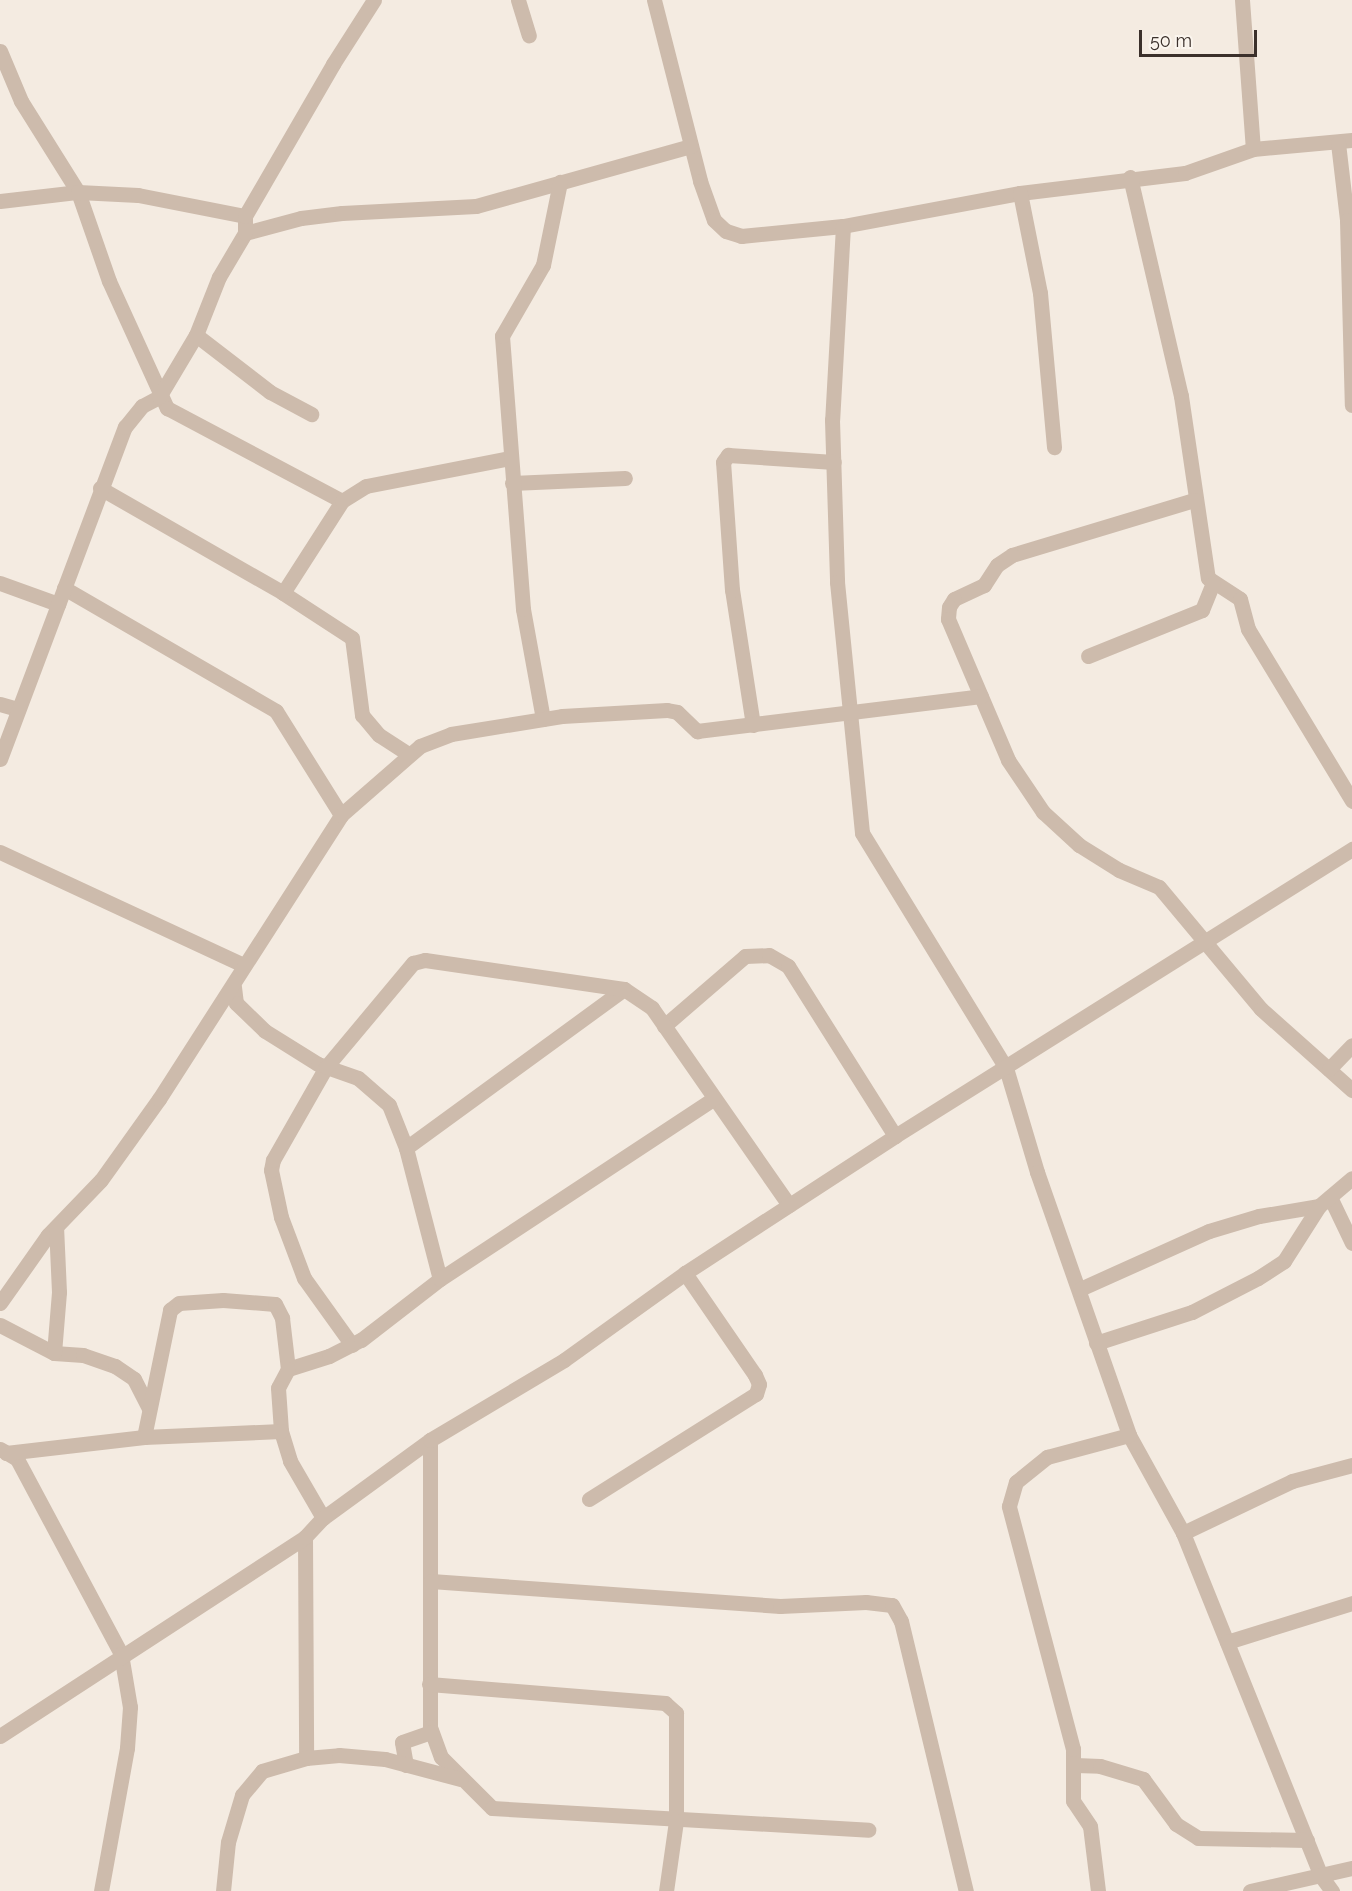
<!DOCTYPE html>
<html>
<head>
<meta charset="utf-8">
<style>
  body { margin:0 }
  #map { position:relative; width:1352px; height:1891px; overflow:hidden; background:#f4ebe1; font-family:Raleway,sans-serif }
  div>[style] { position:absolute }
  .minor>* { height:15px; margin:-7.5px; padding:0 7.5px; transform-origin:7.5px; border-radius:7.5px; background:#cdbbac }
  span { translate:-50% -50%; white-space:nowrap; text-align:center; line-height:1.15; -webkit-text-stroke:4.5px #fbf5ee; paint-order:stroke }
  .scale { position:absolute; left:1139px; top:30px; width:118px; height:27px; box-sizing:border-box; border:3px solid #3b302b; border-top:0; padding-left:8px; font-size:18px; line-height:21px; white-space:nowrap; color:#3b302b; -webkit-text-stroke:4px #fbf5ee; paint-order:stroke }
</style>
</head>
<body>
<div id="map">
  <div class="minor">
    <div style="left:518px;top:0;width:37px;rotate:73deg"></div>
    <div style="left:654px;top:0;width:187px;rotate:75.7deg"></div>
    <div style="left:700px;top:181px;width:41px;rotate:70.3deg"></div>
    <div style="left:714px;top:220px;width:16px;rotate:43deg"></div>
    <div style="left:726px;top:231px;width:16px;rotate:18deg"></div>
    <div style="left:741px;top:236px;width:102px;rotate:-5.6deg"></div>
    <div style="left:843px;top:226px;width:180px;rotate:-10.6deg"></div>
    <div style="left:1020px;top:193px;width:166px;rotate:-6.9deg"></div>
    <div style="left:1185px;top:173px;width:72px;rotate:-19.4deg"></div>
    <div style="left:1253px;top:149px;width:99px;rotate:-5.2deg"></div>
    <div style="left:1242px;top:0;width:149px;rotate:85.8deg"></div>
    <div style="left:0;top:51px;width:54px;rotate:67.2deg"></div>
    <div style="left:21px;top:101px;width:107px;rotate:57.9deg"></div>
    <div style="left:78px;top:192px;width:94px;rotate:70.8deg"></div>
    <div style="left:109px;top:281px;width:140px;rotate:65.5deg"></div>
    <div style="left:167px;top:408px;width:198px;rotate:28deg"></div>
    <div style="left:1338px;top:143px;width:78px;rotate:83.3deg"></div>
    <div style="left:1347px;top:220px;width:185px;rotate:88.5deg"></div>
    <div style="left:1130px;top:177px;width:225px;rotate:76.9deg"></div>
    <div style="left:1181px;top:396px;width:184px;rotate:81.6deg"></div>
    <div style="left:1208px;top:578px;width:38px;rotate:33deg"></div>
    <div style="left:1240px;top:599px;width:31px;rotate:75deg"></div>
    <div style="left:1248px;top:629px;width:201px;rotate:58.8deg"></div>
    <div style="left:1020px;top:193px;width:102px;rotate:78.7deg"></div>
    <div style="left:1040px;top:293px;width:155px;rotate:84.8deg"></div>
    <div style="left:0;top:201px;width:79px;rotate:-6.6deg"></div>
    <div style="left:78px;top:192px;width:60px;rotate:2.9deg"></div>
    <div style="left:138px;top:195px;width:109px;rotate:11.1deg"></div>
    <div style="left:843px;top:226px;width:194px;rotate:93.2deg"></div>
    <div style="left:832px;top:420px;width:162px;rotate:88.2deg"></div>
    <div style="left:837px;top:582px;width:252px;rotate:84.3deg"></div>
    <div style="left:862px;top:833px;width:276px;rotate:58.5deg"></div>
    <div style="left:1006px;top:1068px;width:109px;rotate:73.4deg"></div>
    <div style="left:1037px;top:1172px;width:279px;rotate:70.7deg"></div>
    <div style="left:1129px;top:1435px;width:112px;rotate:61.1deg"></div>
    <div style="left:1183px;top:1533px;width:370px;rotate:68.1deg"></div>
    <div style="left:1321px;top:1876px;width:19px;rotate:54deg"></div>
    <div style="left:245px;top:233px;width:58px;rotate:-15deg"></div>
    <div style="left:301px;top:218px;width:41px;rotate:-7deg"></div>
    <div style="left:342px;top:213px;width:134px;rotate:-3deg"></div>
    <div style="left:476px;top:206px;width:223px;rotate:-15.6deg"></div>
    <div style="left:196px;top:335px;width:93px;rotate:37.6deg"></div>
    <div style="left:270px;top:392px;width:47px;rotate:28.2deg"></div>
    <div style="left:512px;top:483px;width:113px;rotate:-2.5deg"></div>
    <div style="left:100px;top:488px;width:211px;rotate:29.8deg"></div>
    <div style="left:283px;top:593px;width:82px;rotate:33.1deg"></div>
    <div style="left:352px;top:638px;width:78px;rotate:82.6deg"></div>
    <div style="left:362px;top:715px;width:26px;rotate:50deg"></div>
    <div style="left:379px;top:735px;width:35px;rotate:33deg"></div>
    <div style="left:1194px;top:500px;width:190px;rotate:163.2deg"></div>
    <div style="left:1012px;top:555px;width:18px;rotate:146deg"></div>
    <div style="left:997px;top:565px;width:24px;rotate:123deg"></div>
    <div style="left:984px;top:585px;width:33px;rotate:155deg"></div>
    <div style="left:954px;top:599px;width:9px;rotate:122deg"></div>
    <div style="left:949px;top:607px;width:12px;rotate:95deg"></div>
    <div style="left:948px;top:619px;width:153px;rotate:66.9deg"></div>
    <div style="left:1008px;top:760px;width:63px;rotate:56.1deg"></div>
    <div style="left:1043px;top:812px;width:49px;rotate:42.5deg"></div>
    <div style="left:1079px;top:845px;width:47px;rotate:32deg"></div>
    <div style="left:1119px;top:870px;width:43px;rotate:23deg"></div>
    <div style="left:1159px;top:887px;width:159px;rotate:50.1deg"></div>
    <div style="left:1261px;top:1009px;width:122px;rotate:41.7deg"></div>
    <div style="left:0;top:583px;width:62px;rotate:19.9deg"></div>
    <div style="left:64px;top:588px;width:245px;rotate:30.1deg"></div>
    <div style="left:276px;top:711px;width:123px;rotate:58deg"></div>
    <div style="left:283px;top:593px;width:109px;rotate:-57.3deg"></div>
    <div style="left:342px;top:501px;width:28px;rotate:-32deg"></div>
    <div style="left:366px;top:486px;width:147px;rotate:-11deg"></div>
    <div style="left:1088px;top:656px;width:123px;rotate:-22deg"></div>
    <div style="left:1202px;top:610px;width:29px;rotate:-68deg"></div>
    <div style="left:0;top:704px;width:19px;rotate:16deg"></div>
    <div style="left:543px;top:719px;width:112px;rotate:-100.3deg"></div>
    <div style="left:523px;top:609px;width:274px;rotate:-94.4deg"></div>
    <div style="left:502px;top:336px;width:82px;rotate:-60deg"></div>
    <div style="left:543px;top:265px;width:85px;rotate:-78.4deg"></div>
    <div style="left:753px;top:725px;width:137px;rotate:-98.8deg"></div>
    <div style="left:732px;top:590px;width:128px;rotate:-94deg"></div>
    <div style="left:723px;top:462px;width:9px;rotate:-54deg"></div>
    <div style="left:728px;top:455px;width:106px;rotate:3.8deg"></div>
    <div style="left:0;top:759px;width:355px;rotate:-69.4deg"></div>
    <div style="left:125px;top:427px;width:27px;rotate:-51deg"></div>
    <div style="left:142px;top:406px;width:19px;rotate:-28deg"></div>
    <div style="left:159px;top:397px;width:72px;rotate:-59.2deg"></div>
    <div style="left:196px;top:335px;width:62px;rotate:-68.4deg"></div>
    <div style="left:219px;top:277px;width:51px;rotate:-59.4deg"></div>
    <div style="left:245px;top:233px;width:17px;rotate:-90deg"></div>
    <div style="left:245px;top:216px;width:176px;rotate:-59.9deg"></div>
    <div style="left:333px;top:64px;width:76px;rotate:-57.4deg"></div>
    <div style="left:0;top:852px;width:268px;rotate:24.9deg"></div>
    <div style="left:234px;top:987px;width:16px;rotate:83deg"></div>
    <div style="left:236px;top:1003px;width:40px;rotate:44deg"></div>
    <div style="left:265px;top:1031px;width:62px;rotate:31.9deg"></div>
    <div style="left:318px;top:1064px;width:42px;rotate:19.3deg"></div>
    <div style="left:358px;top:1078px;width:41px;rotate:41.1deg"></div>
    <div style="left:389px;top:1105px;width:46px;rotate:68.4deg"></div>
    <div style="left:406px;top:1148px;width:135px;rotate:75.5deg"></div>
    <div style="left:664px;top:1026px;width:107px;rotate:-40.8deg"></div>
    <div style="left:745px;top:956px;width:24px;rotate:-2deg"></div>
    <div style="left:769px;top:955px;width:22px;rotate:30deg"></div>
    <div style="left:788px;top:966px;width:201px;rotate:57.8deg"></div>
    <div style="left:1329px;top:1069px;width:33px;rotate:-46deg"></div>
    <div style="left:406px;top:1148px;width:270px;rotate:-36.1deg"></div>
    <div style="left:624px;top:989px;width:34px;rotate:34deg"></div>
    <div style="left:652px;top:1008px;width:240px;rotate:55.2deg"></div>
    <div style="left:1330px;top:1197px;width:51px;rotate:64.4deg"></div>
    <div style="left:1080px;top:1289px;width:141px;rotate:-24.2deg"></div>
    <div style="left:1209px;top:1231px;width:52px;rotate:-16.7deg"></div>
    <div style="left:1259px;top:1216px;width:61px;rotate:-9.5deg"></div>
    <div style="left:0;top:1303px;width:83px;rotate:-54.8deg"></div>
    <div style="left:48px;top:1235px;width:76px;rotate:-46.1deg"></div>
    <div style="left:101px;top:1180px;width:100px;rotate:-54.4deg"></div>
    <div style="left:159px;top:1099px;width:337px;rotate:-57.3deg"></div>
    <div style="left:341px;top:815px;width:105px;rotate:-41.1deg"></div>
    <div style="left:420px;top:746px;width:33px;rotate:-21deg"></div>
    <div style="left:451px;top:734px;width:112px;rotate:-9.2deg"></div>
    <div style="left:562px;top:716px;width:105px;rotate:-3.3deg"></div>
    <div style="left:667px;top:710px;width:10px;rotate:11deg"></div>
    <div style="left:677px;top:712px;width:28px;rotate:44deg"></div>
    <div style="left:697px;top:731px;width:286px;rotate:-7deg"></div>
    <div style="left:0;top:1325px;width:61px;rotate:27.4deg"></div>
    <div style="left:54px;top:1353px;width:29px;rotate:4deg"></div>
    <div style="left:83px;top:1355px;width:34px;rotate:19deg"></div>
    <div style="left:115px;top:1366px;width:23px;rotate:34deg"></div>
    <div style="left:134px;top:1379px;width:33px;rotate:63deg"></div>
    <div style="left:1096px;top:1343px;width:101px;rotate:-17.9deg"></div>
    <div style="left:1192px;top:1312px;width:74px;rotate:-27.3deg"></div>
    <div style="left:1258px;top:1278px;width:31px;rotate:-33deg"></div>
    <div style="left:1284px;top:1261px;width:65px;rotate:-57.5deg"></div>
    <div style="left:1319px;top:1206px;width:43px;rotate:-40.3deg"></div>
    <div style="left:352px;top:1345px;width:82px;rotate:-125.6deg"></div>
    <div style="left:304px;top:1278px;width:65px;rotate:-110.7deg"></div>
    <div style="left:281px;top:1217px;width:48px;rotate:-102deg"></div>
    <div style="left:271px;top:1170px;width:10px;rotate:-79deg"></div>
    <div style="left:273px;top:1160px;width:107px;rotate:-60.3deg"></div>
    <div style="left:326px;top:1067px;width:136px;rotate:-50.1deg"></div>
    <div style="left:413px;top:963px;width:12px;rotate:-14deg"></div>
    <div style="left:425px;top:960px;width:201px;rotate:8.3deg"></div>
    <div style="left:54px;top:1353px;width:61px;rotate:-85.3deg"></div>
    <div style="left:59px;top:1292px;width:65px;rotate:-92.6deg"></div>
    <div style="left:288px;top:1369px;width:43px;rotate:-17.6deg"></div>
    <div style="left:329px;top:1356px;width:36px;rotate:-27deg"></div>
    <div style="left:361px;top:1340px;width:100px;rotate:-37.7deg"></div>
    <div style="left:440px;top:1279px;width:328px;rotate:-33.4deg"></div>
    <div style="left:144px;top:1437px;width:130px;rotate:-78.4deg"></div>
    <div style="left:170px;top:1310px;width:11px;rotate:-38deg"></div>
    <div style="left:179px;top:1303px;width:44px;rotate:-3.9deg"></div>
    <div style="left:223px;top:1300px;width:52px;rotate:4.4deg"></div>
    <div style="left:275px;top:1304px;width:16px;rotate:63deg"></div>
    <div style="left:282px;top:1318px;width:51px;rotate:83.3deg"></div>
    <div style="left:288px;top:1369px;width:21px;rotate:118deg"></div>
    <div style="left:278px;top:1388px;width:43px;rotate:86deg"></div>
    <div style="left:281px;top:1431px;width:31px;rotate:73deg"></div>
    <div style="left:290px;top:1461px;width:66px;rotate:59.9deg"></div>
    <div style="left:430px;top:1440px;width:287px;rotate:90deg"></div>
    <div style="left:430px;top:1727px;width:32px;rotate:70deg"></div>
    <div style="left:441px;top:1757px;width:72px;rotate:45deg"></div>
    <div style="left:492px;top:1808px;width:377px;rotate:3.3deg"></div>
    <div style="left:0;top:1449px;width:20px;rotate:30deg"></div>
    <div style="left:17px;top:1459px;width:221px;rotate:61.9deg"></div>
    <div style="left:121px;top:1654px;width:54px;rotate:80.4deg"></div>
    <div style="left:130px;top:1707px;width:41px;rotate:94.2deg"></div>
    <div style="left:127px;top:1748px;width:145px;rotate:100.3deg"></div>
    <div style="left:6px;top:1453px;width:139px;rotate:-6.6deg"></div>
    <div style="left:144px;top:1437px;width:137px;rotate:-2.5deg"></div>
    <div style="left:589px;top:1499px;width:197px;rotate:-32.2deg"></div>
    <div style="left:756px;top:1394px;width:10px;rotate:-73deg"></div>
    <div style="left:759px;top:1384px;width:10px;rotate:-114deg"></div>
    <div style="left:755px;top:1375px;width:124px;rotate:-124.5deg"></div>
    <div style="left:1183px;top:1533px;width:121px;rotate:-25.5deg"></div>
    <div style="left:1292px;top:1481px;width:62px;rotate:-14.9deg"></div>
    <div style="left:305px;top:1537px;width:221px;rotate:89.7deg"></div>
    <div style="left:431px;top:1581px;width:350px;rotate:4.1deg"></div>
    <div style="left:780px;top:1606px;width:86px;rotate:-2.7deg"></div>
    <div style="left:866px;top:1602px;width:26px;rotate:7deg"></div>
    <div style="left:892px;top:1605px;width:18px;rotate:61deg"></div>
    <div style="left:901px;top:1621px;width:278px;rotate:76.5deg"></div>
    <div style="left:1227px;top:1642px;width:131px;rotate:-17.3deg"></div>
    <div style="left:429px;top:1684px;width:237px;rotate:4.6deg"></div>
    <div style="left:665px;top:1703px;width:15px;rotate:42deg"></div>
    <div style="left:676px;top:1713px;width:108px;rotate:90deg"></div>
    <div style="left:676px;top:1821px;width:71px;rotate:98.1deg"></div>
    <div style="left:0;top:1736px;width:364px;rotate:-33.1deg"></div>
    <div style="left:305px;top:1537px;width:26px;rotate:-47deg"></div>
    <div style="left:323px;top:1518px;width:132px;rotate:-36.1deg"></div>
    <div style="left:430px;top:1440px;width:156px;rotate:-30.8deg"></div>
    <div style="left:564px;top:1360px;width:149px;rotate:-35.7deg"></div>
    <div style="left:685px;top:1273px;width:251px;rotate:-33.1deg"></div>
    <div style="left:895px;top:1136px;width:540px;rotate:-32.13deg"></div>
    <div style="left:406px;top:1765px;width:23px;rotate:-100deg"></div>
    <div style="left:402px;top:1742px;width:31px;rotate:-19deg"></div>
    <div style="left:1075px;top:1765px;width:25px;rotate:2deg"></div>
    <div style="left:1100px;top:1766px;width:45px;rotate:16.8deg"></div>
    <div style="left:1143px;top:1779px;width:56px;rotate:53.7deg"></div>
    <div style="left:1176px;top:1824px;width:26px;rotate:32deg"></div>
    <div style="left:1198px;top:1838px;width:109px;rotate:1.1deg"></div>
    <div style="left:223px;top:1891px;width:49px;rotate:-84.2deg"></div>
    <div style="left:228px;top:1842px;width:49px;rotate:-73.4deg"></div>
    <div style="left:242px;top:1795px;width:31px;rotate:-50deg"></div>
    <div style="left:262px;top:1771px;width:46px;rotate:-16.5deg"></div>
    <div style="left:306px;top:1758px;width:33px;rotate:-5deg"></div>
    <div style="left:339px;top:1755px;width:46px;rotate:5deg"></div>
    <div style="left:385px;top:1759px;width:78px;rotate:14.9deg"></div>
    <div style="left:1098px;top:1891px;width:65px;rotate:-97deg"></div>
    <div style="left:1090px;top:1826px;width:30px;rotate:-124deg"></div>
    <div style="left:1073px;top:1801px;width:52px;rotate:-90deg"></div>
    <div style="left:1073px;top:1749px;width:251px;rotate:-104.8deg"></div>
    <div style="left:1009px;top:1506px;width:25px;rotate:-74deg"></div>
    <div style="left:1016px;top:1482px;width:40px;rotate:-39deg"></div>
    <div style="left:1047px;top:1457px;width:85px;rotate:-15deg"></div>
    <div style="left:1250px;top:1891px;width:105px;rotate:-12.7deg"></div>
  </div>
  <div class="scale">50 m</div>
</div>
</body>
</html>
